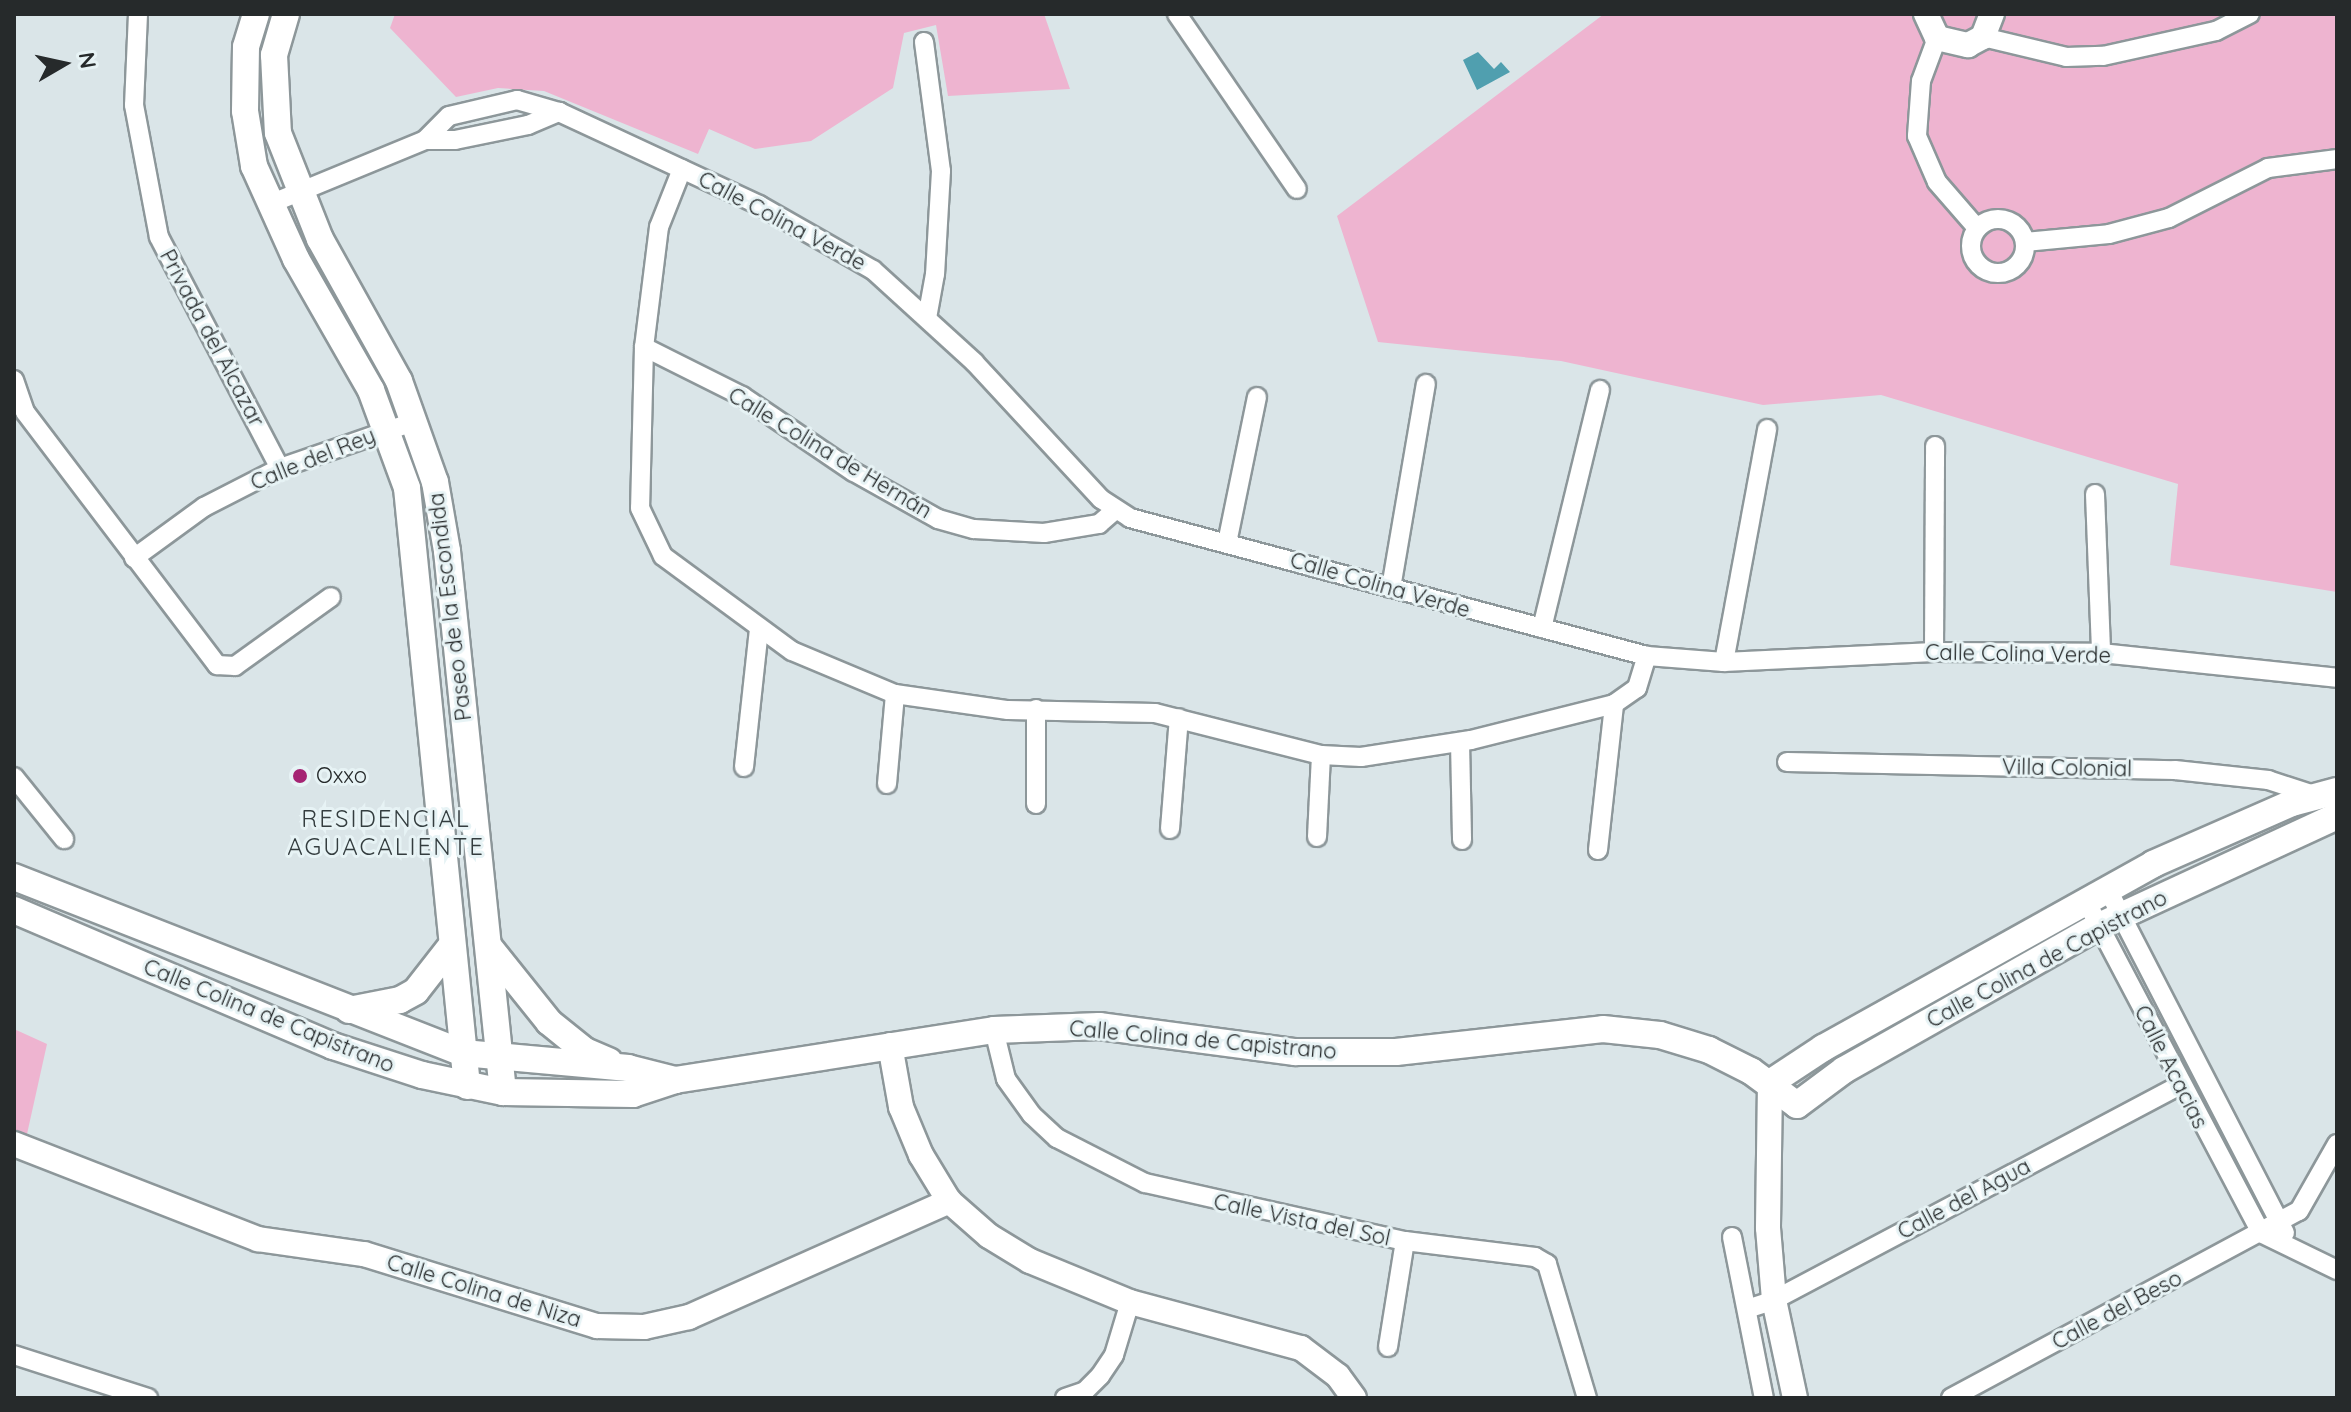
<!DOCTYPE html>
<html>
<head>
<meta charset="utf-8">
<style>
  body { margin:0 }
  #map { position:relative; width:2351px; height:1412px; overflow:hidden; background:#dae5e8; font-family:Quicksand,sans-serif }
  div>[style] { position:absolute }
  .green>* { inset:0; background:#eeb4d0 }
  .water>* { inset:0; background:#509faf }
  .roads { filter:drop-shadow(2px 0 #8d979a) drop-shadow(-2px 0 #8d979a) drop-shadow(0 2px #8d979a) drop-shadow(0 -2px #8d979a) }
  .minor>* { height:18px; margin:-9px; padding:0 9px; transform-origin:9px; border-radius:9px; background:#fff }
  .minor>.ring { margin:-9px; padding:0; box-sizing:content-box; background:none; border:18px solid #fff; border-radius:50% }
  .tertiary>* { height:24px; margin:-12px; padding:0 12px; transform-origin:12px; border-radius:12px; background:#fff }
  .secondary>* { height:26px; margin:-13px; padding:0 13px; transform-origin:13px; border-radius:13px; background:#fff }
  .dots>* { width:22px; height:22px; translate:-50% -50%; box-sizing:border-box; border:4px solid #e7f3f5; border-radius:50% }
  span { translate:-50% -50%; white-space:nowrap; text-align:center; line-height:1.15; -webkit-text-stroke:6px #e7f3f5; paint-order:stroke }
  .street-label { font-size:22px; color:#262a2b }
  .poi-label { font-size:22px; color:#262a2b }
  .left { translate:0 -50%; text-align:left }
  .neighbourhood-label { font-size:24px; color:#343d3f; letter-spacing:2px }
  .frame { position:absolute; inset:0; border:16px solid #262a2b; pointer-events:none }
  .north { position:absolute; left:24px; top:24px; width:80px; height:80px; -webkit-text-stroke:6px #e7f3f5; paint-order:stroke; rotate:81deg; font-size:22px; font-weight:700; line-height:32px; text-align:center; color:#262a2b }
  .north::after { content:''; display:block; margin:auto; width:28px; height:36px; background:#262a2b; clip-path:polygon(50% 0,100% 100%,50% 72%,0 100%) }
</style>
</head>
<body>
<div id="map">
  <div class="green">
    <div style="clip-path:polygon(395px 14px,1044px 14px,1070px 89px,948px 96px,936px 25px,904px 33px,893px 88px,811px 141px,755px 149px,709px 129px,698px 154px,544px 91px,498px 88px,456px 97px,390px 28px)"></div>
    <div style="clip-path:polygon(1604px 14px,2337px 14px,2337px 592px,2170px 565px,2178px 484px,1881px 395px,1763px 405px,1561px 361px,1378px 342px,1337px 216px)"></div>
    <div style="clip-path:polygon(14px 1029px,47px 1044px,27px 1134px,14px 1131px)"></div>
  </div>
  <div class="water">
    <div style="clip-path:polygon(1478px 52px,1494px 69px,1501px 62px,1510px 72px,1477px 90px,1463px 60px)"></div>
  </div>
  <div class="roads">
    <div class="minor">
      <div style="left:138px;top:14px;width:91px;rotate:92.5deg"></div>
      <div style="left:134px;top:105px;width:134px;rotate:79.3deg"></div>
      <div style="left:159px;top:237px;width:261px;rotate:62.4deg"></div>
      <div style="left:1177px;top:14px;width:212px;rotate:55.6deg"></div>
      <div style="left:1983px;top:37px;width:85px;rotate:13.5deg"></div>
      <div style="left:2066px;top:57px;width:37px;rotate:-2deg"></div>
      <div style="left:2103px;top:56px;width:116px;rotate:-12.5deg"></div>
      <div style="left:2216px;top:31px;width:38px;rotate:-27deg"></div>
      <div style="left:1937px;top:38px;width:46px;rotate:110.4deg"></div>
      <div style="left:1921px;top:81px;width:55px;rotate:94.2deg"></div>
      <div style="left:1917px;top:136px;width:50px;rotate:66.5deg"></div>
      <div style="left:1937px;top:182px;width:61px;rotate:49deg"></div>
      <div style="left:924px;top:42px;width:130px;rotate:82.5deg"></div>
      <div style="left:941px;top:171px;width:103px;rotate:93.3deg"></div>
      <div style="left:935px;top:274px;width:45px;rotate:100.3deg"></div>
      <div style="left:425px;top:140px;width:30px"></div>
      <div style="left:455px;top:140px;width:75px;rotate:-11.6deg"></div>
      <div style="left:528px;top:125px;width:34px;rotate:-23deg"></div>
      <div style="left:682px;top:169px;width:62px;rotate:111.6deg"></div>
      <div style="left:659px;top:227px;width:121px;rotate:97.1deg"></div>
      <div style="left:644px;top:347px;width:161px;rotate:91.4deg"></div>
      <div style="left:640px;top:508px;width:53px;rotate:64.4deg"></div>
      <div style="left:663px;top:556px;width:160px;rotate:36.4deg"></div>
      <div style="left:792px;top:651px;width:112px;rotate:22.7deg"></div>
      <div style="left:895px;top:694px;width:114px;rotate:8.1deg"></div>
      <div style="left:1008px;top:710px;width:147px;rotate:1.2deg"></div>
      <div style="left:1155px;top:713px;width:171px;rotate:14.2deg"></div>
      <div style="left:1321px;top:755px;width:40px;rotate:2.9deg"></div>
      <div style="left:1361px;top:757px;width:111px;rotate:-8.8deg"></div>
      <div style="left:1471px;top:740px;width:147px;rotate:-14.1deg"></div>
      <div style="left:1614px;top:704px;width:28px;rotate:-35deg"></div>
      <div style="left:1637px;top:688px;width:34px;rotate:-73deg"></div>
      <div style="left:270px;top:204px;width:168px;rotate:-22.4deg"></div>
      <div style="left:425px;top:140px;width:34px;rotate:-45deg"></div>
      <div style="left:449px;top:116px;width:70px;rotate:-13.2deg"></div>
      <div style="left:517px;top:100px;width:44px;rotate:15.9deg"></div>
      <div style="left:559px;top:112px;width:221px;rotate:24.9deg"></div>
      <div style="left:759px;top:205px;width:131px;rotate:29.7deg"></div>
      <div style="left:873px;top:270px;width:137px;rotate:42.3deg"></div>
      <div style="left:974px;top:362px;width:187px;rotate:47.2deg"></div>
      <div style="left:1101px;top:499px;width:35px;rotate:33deg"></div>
      <div style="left:1130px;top:518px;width:535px;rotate:14.95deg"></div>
      <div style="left:1647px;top:656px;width:77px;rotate:4.5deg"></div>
      <div style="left:1724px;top:662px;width:210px;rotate:-2.7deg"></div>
      <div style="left:1934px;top:652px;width:167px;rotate:0.3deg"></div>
      <div style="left:2101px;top:653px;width:237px;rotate:6deg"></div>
      <div class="ring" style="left:1971px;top:219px;width:36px;height:36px"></div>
      <div style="left:2025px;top:242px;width:84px;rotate:-5.4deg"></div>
      <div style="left:2109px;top:234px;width:62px;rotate:-14.9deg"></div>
      <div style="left:2169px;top:218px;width:111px;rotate:-26.8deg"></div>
      <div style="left:2268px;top:168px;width:70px;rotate:-7.4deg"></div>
      <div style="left:644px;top:347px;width:110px;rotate:26.6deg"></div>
      <div style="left:742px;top:396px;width:135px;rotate:34.2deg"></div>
      <div style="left:854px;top:472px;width:96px;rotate:29.2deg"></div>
      <div style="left:938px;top:519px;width:37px;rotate:16deg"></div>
      <div style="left:974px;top:529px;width:70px;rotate:3.3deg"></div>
      <div style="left:1044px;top:533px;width:56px;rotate:-9.3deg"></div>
      <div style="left:1099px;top:524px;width:21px;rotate:-41deg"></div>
      <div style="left:14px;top:380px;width:34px;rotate:71deg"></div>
      <div style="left:25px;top:412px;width:318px;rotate:52.8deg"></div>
      <div style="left:217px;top:665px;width:18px;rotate:3deg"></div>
      <div style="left:235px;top:666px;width:118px;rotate:-35.7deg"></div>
      <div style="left:2095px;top:494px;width:159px;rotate:87.8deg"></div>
      <div style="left:1227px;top:543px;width:149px;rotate:-78.4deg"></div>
      <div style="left:134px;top:558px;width:87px;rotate:-36.1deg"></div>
      <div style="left:204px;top:507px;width:85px;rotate:-27.2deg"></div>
      <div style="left:280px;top:468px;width:144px;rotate:-19.1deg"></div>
      <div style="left:1391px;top:588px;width:207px;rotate:-80.3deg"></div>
      <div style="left:1542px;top:628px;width:245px;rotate:-76.3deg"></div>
      <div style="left:1934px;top:652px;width:206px;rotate:-89.7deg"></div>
      <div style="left:1724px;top:662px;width:237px;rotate:-79.5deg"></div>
      <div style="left:1036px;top:709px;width:95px;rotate:90deg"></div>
      <div style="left:1460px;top:742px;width:98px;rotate:88.8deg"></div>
      <div style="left:1787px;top:762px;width:388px;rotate:1.2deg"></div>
      <div style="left:2175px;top:770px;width:94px;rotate:6.1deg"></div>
      <div style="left:2268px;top:780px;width:55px;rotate:18.1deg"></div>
      <div style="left:744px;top:767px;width:138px;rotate:-83.8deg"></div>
      <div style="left:14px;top:777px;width:80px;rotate:51.1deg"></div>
      <div style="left:887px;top:784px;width:90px;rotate:-84.9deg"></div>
      <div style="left:1170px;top:829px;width:111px;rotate:-85.4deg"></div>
      <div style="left:1317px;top:837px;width:82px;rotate:-87.2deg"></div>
      <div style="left:1598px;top:850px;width:147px;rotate:-83.7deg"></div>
      <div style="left:2107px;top:888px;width:388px;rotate:62.7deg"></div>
      <div style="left:2085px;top:899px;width:378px;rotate:62.2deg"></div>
      <div style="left:2261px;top:1233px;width:85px;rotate:26deg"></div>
      <div style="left:994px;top:1030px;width:50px;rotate:76.2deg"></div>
      <div style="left:1006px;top:1079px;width:44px;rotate:54.2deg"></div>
      <div style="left:1032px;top:1115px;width:34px;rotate:43deg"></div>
      <div style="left:1057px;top:1138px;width:99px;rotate:27.1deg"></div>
      <div style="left:1145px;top:1183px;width:266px;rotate:12.6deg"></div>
      <div style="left:1405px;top:1241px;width:131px;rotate:7deg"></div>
      <div style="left:1535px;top:1257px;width:14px;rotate:30deg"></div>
      <div style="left:1547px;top:1264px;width:140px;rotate:73.4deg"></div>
      <div style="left:1732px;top:1237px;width:164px;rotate:78.8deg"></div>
      <div style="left:1747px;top:1309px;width:28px;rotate:-18deg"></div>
      <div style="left:1774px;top:1300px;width:459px;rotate:-27.9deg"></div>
      <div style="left:1388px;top:1347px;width:107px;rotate:-80.9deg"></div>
      <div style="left:14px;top:1355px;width:141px;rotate:17.8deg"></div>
      <div style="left:1065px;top:1398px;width:21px;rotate:-19deg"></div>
      <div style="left:1085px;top:1391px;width:21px;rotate:-45deg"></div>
      <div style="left:1100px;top:1376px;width:25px;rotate:-56deg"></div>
      <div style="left:1114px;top:1355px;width:55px;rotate:-73.2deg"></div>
      <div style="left:1951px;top:1398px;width:395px;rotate:-28.3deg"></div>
      <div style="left:2299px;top:1211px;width:77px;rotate:-60.4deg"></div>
    </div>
    <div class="tertiary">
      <div style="left:1926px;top:14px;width:26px;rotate:65deg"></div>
      <div style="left:1937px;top:38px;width:32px;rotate:13deg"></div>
      <div style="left:1968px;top:45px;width:17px;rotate:-28deg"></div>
      <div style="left:1983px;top:37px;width:25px;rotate:-69deg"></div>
      <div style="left:890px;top:1045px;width:63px;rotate:79.9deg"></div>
      <div style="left:901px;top:1107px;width:52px;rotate:67.4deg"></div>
      <div style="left:921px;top:1155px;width:54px;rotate:58.7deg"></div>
      <div style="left:949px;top:1201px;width:53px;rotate:41.2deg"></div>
      <div style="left:989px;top:1236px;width:48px;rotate:31.4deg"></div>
      <div style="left:1030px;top:1261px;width:108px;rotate:22.3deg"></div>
      <div style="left:1130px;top:1302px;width:177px;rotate:15.1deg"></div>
      <div style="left:1301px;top:1348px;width:46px;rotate:37.1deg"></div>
      <div style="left:1338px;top:1376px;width:27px;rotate:54deg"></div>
      <div style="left:1770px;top:1083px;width:145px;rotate:90.8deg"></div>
      <div style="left:1768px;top:1228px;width:72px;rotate:85.2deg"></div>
      <div style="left:1774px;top:1300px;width:100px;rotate:77.9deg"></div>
      <div style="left:14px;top:1144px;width:262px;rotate:21.3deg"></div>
      <div style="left:258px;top:1239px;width:107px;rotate:8.1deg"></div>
      <div style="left:364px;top:1254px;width:244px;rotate:17.2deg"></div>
      <div style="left:597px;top:1326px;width:47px;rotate:1.2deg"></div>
      <div style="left:644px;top:1327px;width:46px;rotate:-12.5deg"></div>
      <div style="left:689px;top:1317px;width:285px;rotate:-24deg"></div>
    </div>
    <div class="secondary">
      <div style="left:256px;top:14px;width:34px;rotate:107deg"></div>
      <div style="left:246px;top:47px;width:64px;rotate:90.9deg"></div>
      <div style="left:245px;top:111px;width:56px;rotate:80.7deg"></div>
      <div style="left:254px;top:166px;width:102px;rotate:65.7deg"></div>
      <div style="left:296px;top:259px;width:151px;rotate:60.2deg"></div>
      <div style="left:371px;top:390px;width:104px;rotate:69.8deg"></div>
      <div style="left:407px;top:488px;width:601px;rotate:84.27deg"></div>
      <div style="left:286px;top:14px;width:43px;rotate:106.3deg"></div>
      <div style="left:274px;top:55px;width:78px;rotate:87.1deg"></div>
      <div style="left:278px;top:133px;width:114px;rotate:68.4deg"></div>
      <div style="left:320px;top:239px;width:162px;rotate:60.9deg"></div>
      <div style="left:399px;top:381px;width:107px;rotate:70.4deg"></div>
      <div style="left:435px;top:482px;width:70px;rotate:80.1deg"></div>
      <div style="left:447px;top:551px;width:544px;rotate:84.09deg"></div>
      <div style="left:14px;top:877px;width:482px;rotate:21.4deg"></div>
      <div style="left:463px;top:1053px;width:166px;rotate:5.2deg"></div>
      <div style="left:628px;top:1068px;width:49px;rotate:14.3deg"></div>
      <div style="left:14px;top:910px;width:347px;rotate:23.1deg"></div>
      <div style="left:333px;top:1046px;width:94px;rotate:18deg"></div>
      <div style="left:422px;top:1075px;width:83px;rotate:11.9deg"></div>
      <div style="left:503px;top:1092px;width:130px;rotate:0.9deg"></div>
      <div style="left:633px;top:1094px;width:44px;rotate:-18.4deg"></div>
      <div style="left:675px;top:1080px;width:323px;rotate:-8.9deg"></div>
      <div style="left:994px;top:1030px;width:105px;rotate:-2.2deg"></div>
      <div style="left:1099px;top:1026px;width:198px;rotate:7.6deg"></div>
      <div style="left:1295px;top:1052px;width:101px"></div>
      <div style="left:1396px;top:1052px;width:208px;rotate:-6.3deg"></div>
      <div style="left:1603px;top:1029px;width:57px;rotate:6deg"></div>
      <div style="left:1660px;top:1035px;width:51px;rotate:17deg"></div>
      <div style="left:1709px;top:1050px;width:47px;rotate:26.6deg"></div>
      <div style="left:1751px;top:1071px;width:57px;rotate:36.5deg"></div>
      <div style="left:1797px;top:1105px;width:59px;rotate:-36.7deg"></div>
      <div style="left:1844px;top:1070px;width:293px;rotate:-29.5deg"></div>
      <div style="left:2099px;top:926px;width:262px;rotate:-24.8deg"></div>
      <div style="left:489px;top:947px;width:96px;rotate:51.3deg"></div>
      <div style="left:549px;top:1022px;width:46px;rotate:38.9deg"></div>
      <div style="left:585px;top:1051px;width:26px;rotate:23deg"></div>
      <div style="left:349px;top:1010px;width:52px;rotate:-11.1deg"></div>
      <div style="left:400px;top:1000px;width:18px;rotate:-29deg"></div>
      <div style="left:416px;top:991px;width:58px;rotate:-52deg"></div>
      <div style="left:1770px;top:1083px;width:64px;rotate:-33.4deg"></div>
      <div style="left:1823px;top:1048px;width:378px;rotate:-29.1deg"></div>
      <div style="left:2153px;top:864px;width:152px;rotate:-23.7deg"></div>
      <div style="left:2292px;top:803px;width:47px;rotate:-14.9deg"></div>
    </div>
  </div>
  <div class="dots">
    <div style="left:300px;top:776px;background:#a52473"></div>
  </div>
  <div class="street-label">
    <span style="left:782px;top:221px;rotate:28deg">Calle Colina Verde</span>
    <span style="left:212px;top:338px;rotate:62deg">Privada del Alcazar</span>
    <span style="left:830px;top:453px;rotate:31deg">Calle Colina de Hernán</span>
    <span style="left:313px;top:459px;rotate:-22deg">Calle del Rey</span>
    <span style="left:1380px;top:585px;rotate:16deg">Calle Colina Verde</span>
    <span style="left:450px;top:607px;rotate:-97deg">Paseo de la Escondida</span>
    <span style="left:2018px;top:654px;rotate:1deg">Calle Colina Verde</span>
    <span style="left:2067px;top:768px;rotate:1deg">Villa Colonial</span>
    <span style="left:2047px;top:959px;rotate:-28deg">Calle Colina de Capistrano</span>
    <span style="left:269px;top:1016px;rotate:22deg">Calle Colina de Capistrano</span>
    <span style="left:1203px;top:1040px;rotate:5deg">Calle Colina de Capistrano</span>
    <span style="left:2171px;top:1067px;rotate:63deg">Calle Acacias</span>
    <span style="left:1964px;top:1199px;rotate:-28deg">Calle del Agua</span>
    <span style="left:1302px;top:1220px;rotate:12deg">Calle Vista del Sol</span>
    <span style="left:484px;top:1291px;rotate:17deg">Calle Colina de Niza</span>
    <span style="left:2117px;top:1310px;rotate:-28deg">Calle del Beso</span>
  </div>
  <div class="poi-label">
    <span class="left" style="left:316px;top:776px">Oxxo</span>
  </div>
  <div class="neighbourhood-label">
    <span style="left:386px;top:833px">RESIDENCIAL<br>AGUACALIENTE</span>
  </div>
  <div class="frame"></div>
  <div class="north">N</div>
</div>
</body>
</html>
